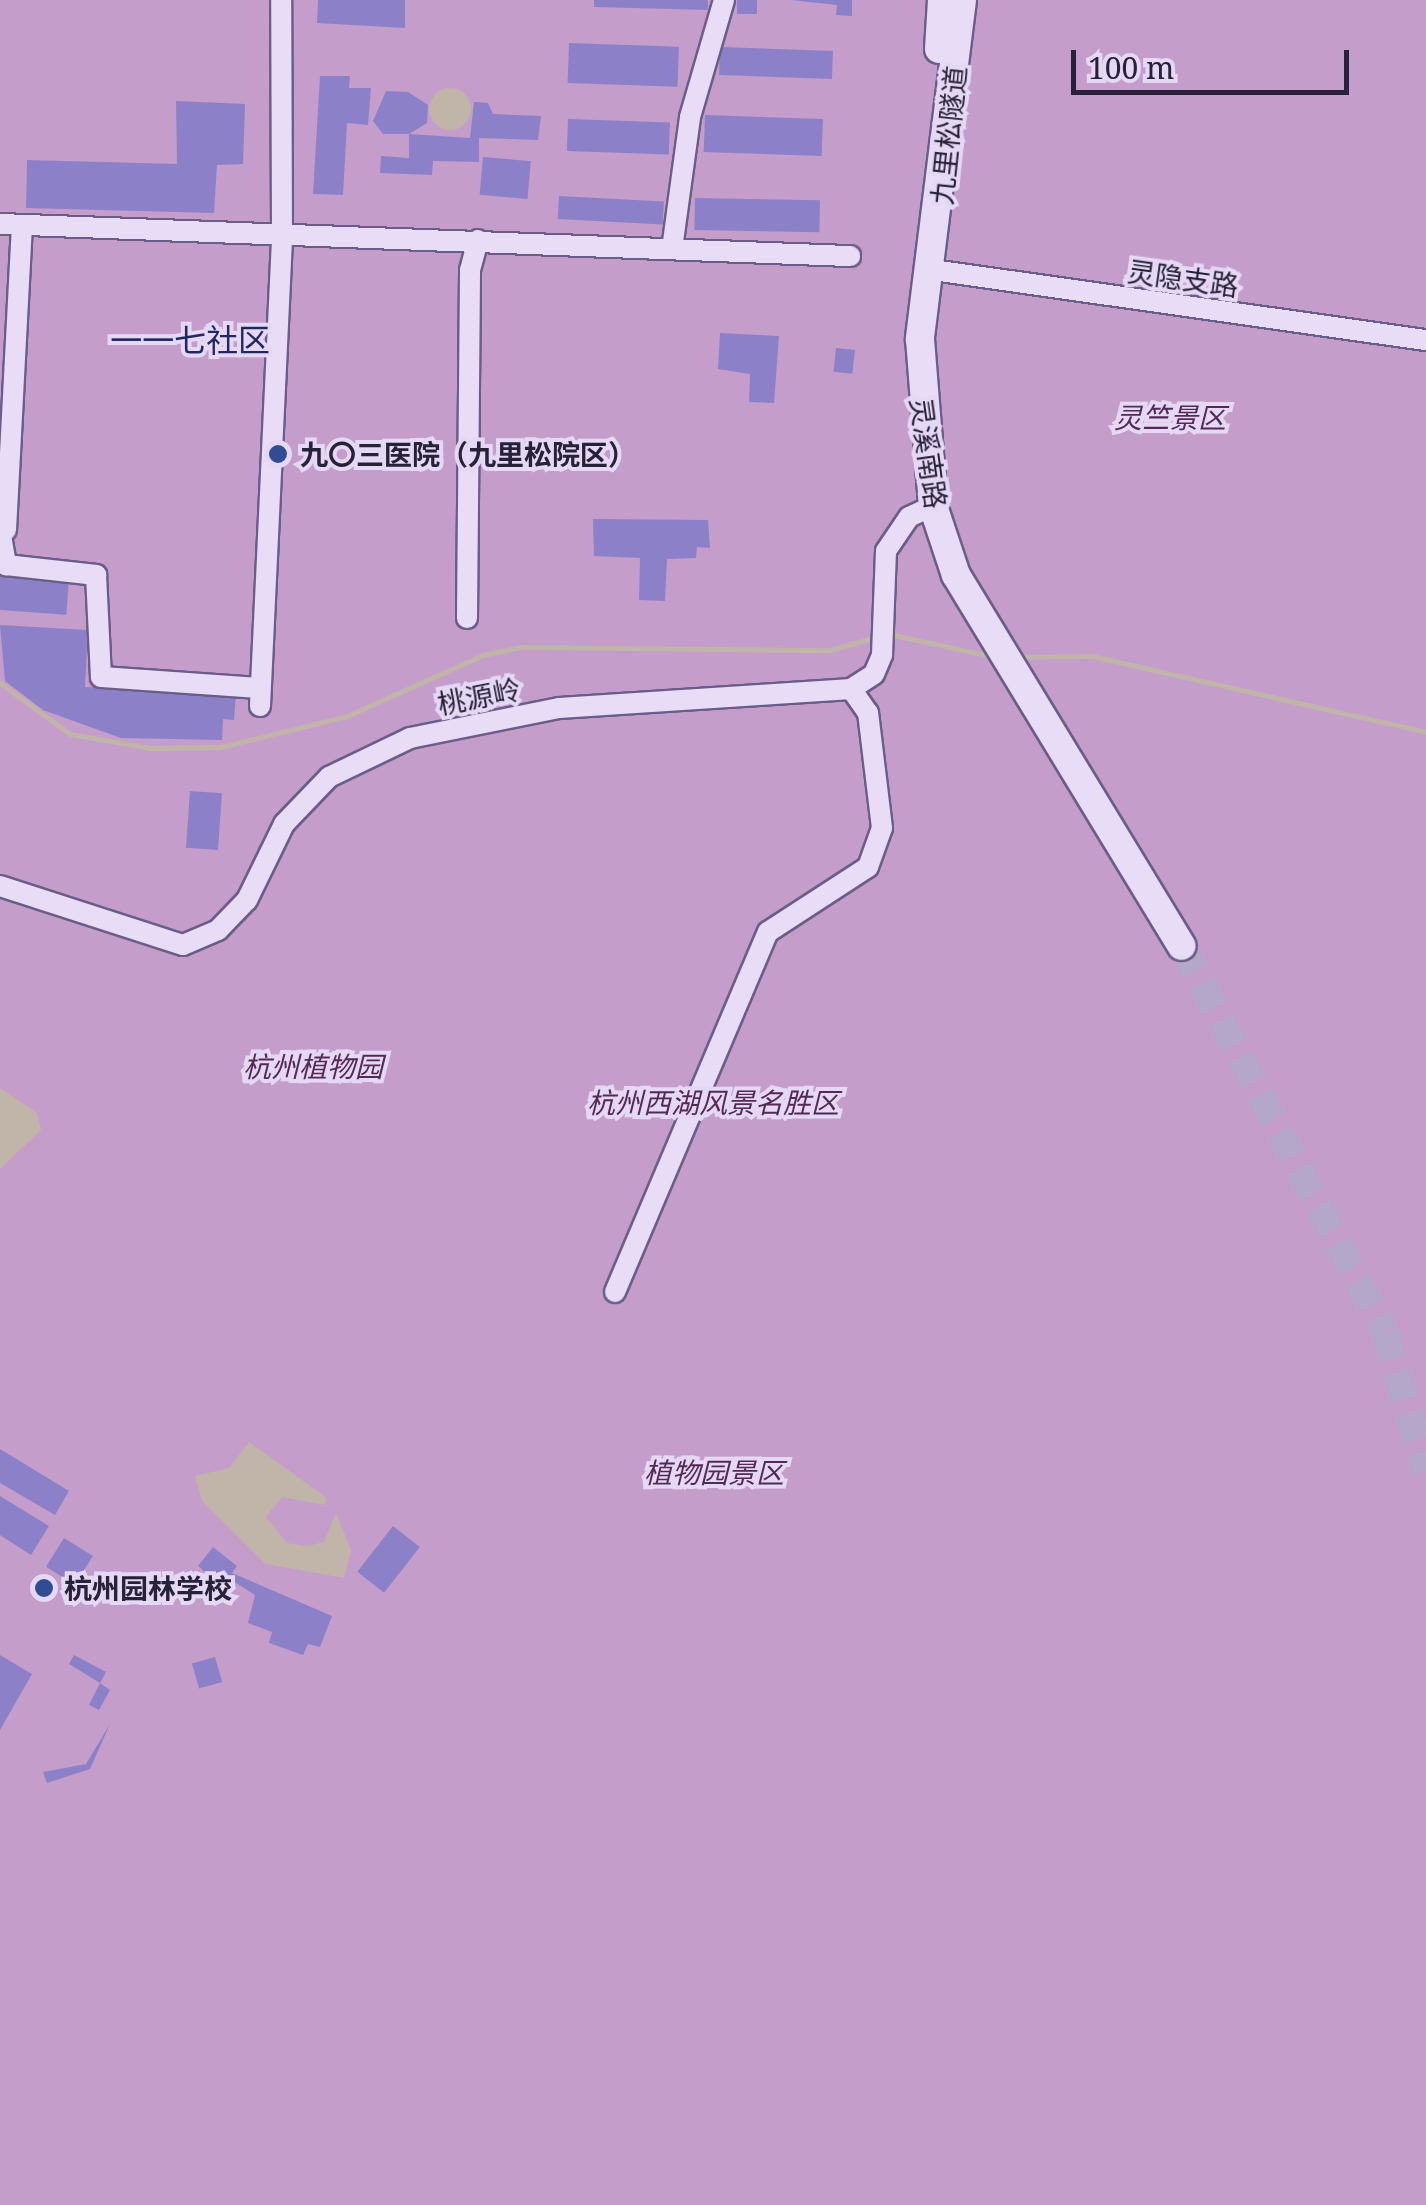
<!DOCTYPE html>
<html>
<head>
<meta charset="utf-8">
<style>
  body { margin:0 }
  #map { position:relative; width:1426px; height:2205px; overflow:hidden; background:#d9c9ed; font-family:"Noto Serif","Noto Sans SC",serif }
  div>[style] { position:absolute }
  .green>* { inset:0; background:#c49dca; transform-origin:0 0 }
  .water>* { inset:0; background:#c1b4a9 }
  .round { border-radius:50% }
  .stream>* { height:5px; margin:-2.5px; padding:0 2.5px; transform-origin:2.5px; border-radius:2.5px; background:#c1b4a9 }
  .building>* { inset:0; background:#8c81c8; transform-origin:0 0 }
  .secondary-tunnel>* { height:28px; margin-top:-14px; transform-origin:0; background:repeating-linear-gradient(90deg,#b5a7c9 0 28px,transparent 0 42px) }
  .roads { filter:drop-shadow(2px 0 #6a5e88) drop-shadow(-2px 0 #6a5e88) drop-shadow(0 2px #6a5e88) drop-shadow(0 -2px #6a5e88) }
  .street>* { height:20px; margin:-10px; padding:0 10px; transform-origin:10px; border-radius:10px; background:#e8dcf7 }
  .secondary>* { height:28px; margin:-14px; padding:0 14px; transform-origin:14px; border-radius:14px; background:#e8dcf7 }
  .dots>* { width:28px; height:28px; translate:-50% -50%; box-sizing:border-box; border:5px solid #e5d8f4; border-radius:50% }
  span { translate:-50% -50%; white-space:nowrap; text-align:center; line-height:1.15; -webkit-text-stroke:8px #e5d8f4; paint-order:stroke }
  .street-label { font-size:28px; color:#272139 }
  .park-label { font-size:28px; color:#542955; font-style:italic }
  .poi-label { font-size:28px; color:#272139; font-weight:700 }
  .left { translate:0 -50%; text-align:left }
  .quarter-label { font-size:32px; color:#232664 }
  .scale { position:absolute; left:1071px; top:50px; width:278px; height:45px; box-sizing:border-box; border:5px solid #272139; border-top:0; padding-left:12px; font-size:30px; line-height:35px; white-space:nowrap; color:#272139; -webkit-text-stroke:8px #e5d8f4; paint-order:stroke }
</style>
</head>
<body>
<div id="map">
  <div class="green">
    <div style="left:0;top:0;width:1426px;height:2205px"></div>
  </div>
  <div class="water">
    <div class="round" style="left:429px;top:88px;width:42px;height:42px"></div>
    <div style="clip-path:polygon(0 1088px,37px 1113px,41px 1130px,0 1169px)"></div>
    <div style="clip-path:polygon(249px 1442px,327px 1498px,324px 1505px,282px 1497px,266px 1517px,287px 1543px,307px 1546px,324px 1542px,336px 1513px,351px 1550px,344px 1578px,266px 1564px,202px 1501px,195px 1476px,229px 1468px)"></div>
  </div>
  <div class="stream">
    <div style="left:889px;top:634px;width:108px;rotate:12.2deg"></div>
    <div style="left:1016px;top:657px;width:76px;rotate:-0.8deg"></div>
    <div style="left:1092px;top:656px;width:343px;rotate:12.8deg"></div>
    <div style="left:0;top:683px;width:87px;rotate:36.1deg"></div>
    <div style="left:70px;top:734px;width:82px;rotate:9.8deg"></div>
    <div style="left:151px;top:748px;width:70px;rotate:-0.8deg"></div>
    <div style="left:221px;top:747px;width:130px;rotate:-13.8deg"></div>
    <div style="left:347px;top:716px;width:149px;rotate:-24.2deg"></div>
    <div style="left:483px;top:655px;width:40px;rotate:-12deg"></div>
    <div style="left:522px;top:647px;width:308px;rotate:0.6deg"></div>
    <div style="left:830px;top:650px;width:51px;rotate:-15.9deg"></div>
  </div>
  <div class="building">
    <div style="clip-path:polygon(318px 0,405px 0,405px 28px,317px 23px)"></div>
    <div style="clip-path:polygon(594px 0,708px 0,708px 10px,594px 7px)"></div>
    <div style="left:737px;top:0;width:20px;height:14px"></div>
    <div style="clip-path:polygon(791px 0,852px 0,852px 16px,836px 15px,837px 5px)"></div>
    <div style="left:569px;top:43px;width:110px;height:40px;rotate:2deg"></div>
    <div style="left:720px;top:47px;width:113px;height:28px;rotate:2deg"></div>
    <div style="clip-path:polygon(320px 76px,350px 76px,349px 88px,371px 88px,368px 125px,347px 123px,343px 195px,313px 194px)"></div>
    <div style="clip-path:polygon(386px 91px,408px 92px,428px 105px,427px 123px,409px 134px,383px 134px,373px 121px)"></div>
    <div style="clip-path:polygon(176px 101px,245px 104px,243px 164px,217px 165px,214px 213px,26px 208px,27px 160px,177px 164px)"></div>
    <div style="clip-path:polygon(474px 102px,488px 103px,493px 114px,541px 116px,538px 140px,479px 138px,479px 162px,433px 161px,432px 175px,380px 173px,381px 156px,409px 158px,409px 134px,470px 138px)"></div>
    <div style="left:705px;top:115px;width:118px;height:37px;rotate:2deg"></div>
    <div style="left:568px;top:119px;width:102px;height:32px;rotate:2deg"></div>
    <div style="left:483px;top:157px;width:48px;height:38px;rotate:5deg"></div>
    <div style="left:559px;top:196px;width:105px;height:23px;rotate:3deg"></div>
    <div style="left:695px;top:198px;width:125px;height:32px;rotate:1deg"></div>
    <div style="clip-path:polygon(720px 333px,779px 336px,774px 403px,749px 402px,750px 374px,718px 369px)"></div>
    <div style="left:836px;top:348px;width:19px;height:24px;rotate:6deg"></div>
    <div style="clip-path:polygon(593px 519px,708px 520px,710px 548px,697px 547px,696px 558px,667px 559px,665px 601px,639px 600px,640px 558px,594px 556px)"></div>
    <div style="left:0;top:575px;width:69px;height:35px;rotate:4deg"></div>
    <div style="clip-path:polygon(0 625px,88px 630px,85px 687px,236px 693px,234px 720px,223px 719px,222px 740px,121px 738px,43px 710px,5px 681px)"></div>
    <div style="left:190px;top:791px;width:32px;height:57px;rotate:4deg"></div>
    <div style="clip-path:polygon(0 1449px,69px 1491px,55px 1515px,0 1483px)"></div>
    <div style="clip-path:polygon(0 1496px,49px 1526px,31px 1555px,0 1535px)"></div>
    <div style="left:393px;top:1526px;width:34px;height:58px;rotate:38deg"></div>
    <div style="left:64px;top:1538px;width:34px;height:34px;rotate:32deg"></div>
    <div style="clip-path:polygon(213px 1547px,237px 1566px,232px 1573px,332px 1616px,320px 1647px,308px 1644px,303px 1655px,269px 1643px,272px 1632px,248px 1623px,255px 1595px,228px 1578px,222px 1587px,198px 1566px)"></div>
    <div style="clip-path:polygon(0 1655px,32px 1674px,0 1730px)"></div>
    <div style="clip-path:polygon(74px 1655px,106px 1672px,100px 1683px,69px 1664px)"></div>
    <div style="left:215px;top:1657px;width:26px;height:24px;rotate:74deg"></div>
    <div style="clip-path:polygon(100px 1683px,110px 1690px,99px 1710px,89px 1705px)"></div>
    <div style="clip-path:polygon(110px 1724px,90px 1769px,47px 1783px,43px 1772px,86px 1764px)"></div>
  </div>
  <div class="secondary-tunnel">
    <div style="left:1182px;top:946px;width:436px;rotate:62.3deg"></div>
    <div style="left:1385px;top:1332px;width:146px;rotate:73.7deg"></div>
  </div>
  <div class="roads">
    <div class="street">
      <div style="left:0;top:224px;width:851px;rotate:2.16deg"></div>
      <div style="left:672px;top:249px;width:133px;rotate:-82.2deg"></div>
      <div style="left:690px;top:117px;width:122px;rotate:-73.8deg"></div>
      <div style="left:933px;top:270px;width:498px;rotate:8.1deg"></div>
      <div style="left:0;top:530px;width:36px;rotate:80deg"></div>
      <div style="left:6px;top:565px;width:91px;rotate:6.3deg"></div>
      <div style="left:96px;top:575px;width:102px;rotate:87.2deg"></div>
      <div style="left:101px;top:677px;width:159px;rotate:4deg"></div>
      <div style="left:6px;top:530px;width:305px;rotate:-87deg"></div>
      <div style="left:467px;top:618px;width:348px;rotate:-89.5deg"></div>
      <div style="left:470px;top:270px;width:31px;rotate:-75deg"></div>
      <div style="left:260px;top:706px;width:475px;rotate:-87.3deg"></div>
      <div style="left:282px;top:232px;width:232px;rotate:-90.2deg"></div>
      <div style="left:0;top:886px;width:192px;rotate:17.9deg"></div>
      <div style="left:183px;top:945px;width:38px;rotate:-23deg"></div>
      <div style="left:218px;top:930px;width:42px;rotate:-46deg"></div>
      <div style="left:247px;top:900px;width:85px;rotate:-64deg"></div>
      <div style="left:284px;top:824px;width:65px;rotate:-46.2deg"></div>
      <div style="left:329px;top:777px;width:90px;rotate:-25.7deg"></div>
      <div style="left:410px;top:738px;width:152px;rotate:-11.4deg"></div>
      <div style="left:559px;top:708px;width:293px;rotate:-3.7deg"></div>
      <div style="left:851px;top:689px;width:27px;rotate:-33deg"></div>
      <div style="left:874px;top:674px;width:21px;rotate:-67deg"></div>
      <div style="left:882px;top:655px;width:104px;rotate:-87.8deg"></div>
      <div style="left:886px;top:551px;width:41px;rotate:-55.9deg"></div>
      <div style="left:909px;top:517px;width:26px;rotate:-25deg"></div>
      <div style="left:615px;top:1292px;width:391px;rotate:-67deg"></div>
      <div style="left:768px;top:932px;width:119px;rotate:-33deg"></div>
      <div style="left:868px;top:867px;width:41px;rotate:-70.3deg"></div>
      <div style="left:882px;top:828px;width:116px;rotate:-96.9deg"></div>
      <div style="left:868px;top:713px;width:29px;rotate:-125deg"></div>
    </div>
    <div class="secondary">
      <div style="left:962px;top:0;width:342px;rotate:97.1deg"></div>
      <div style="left:920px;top:339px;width:168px;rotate:85.5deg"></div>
      <div style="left:933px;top:506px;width:73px;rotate:71.6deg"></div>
      <div style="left:956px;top:575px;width:434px;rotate:58.7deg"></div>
      <div style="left:939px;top:49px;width:49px;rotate:-86.5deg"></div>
    </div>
  </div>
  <div class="dots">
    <div style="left:278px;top:454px;background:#324c94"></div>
    <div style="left:44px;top:1588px;background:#324c94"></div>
  </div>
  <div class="street-label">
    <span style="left:948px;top:135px;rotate:-84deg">九里松隧道</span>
    <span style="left:1183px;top:278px;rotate:8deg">灵隐支路</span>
    <span style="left:929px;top:453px;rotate:82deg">灵溪南路</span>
    <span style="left:479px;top:696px;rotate:-11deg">桃源岭</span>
  </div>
  <div class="park-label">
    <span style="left:1170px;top:417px">灵竺景区</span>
    <span style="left:313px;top:1066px">杭州植物园</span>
    <span style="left:713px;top:1102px">杭州西湖风景名胜区</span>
    <span style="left:714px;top:1472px">植物园景区</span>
  </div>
  <div class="poi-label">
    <span class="left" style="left:300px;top:454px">九〇三医院（九里松院区）</span>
    <span class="left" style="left:64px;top:1588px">杭州园林学校</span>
  </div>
  <div class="quarter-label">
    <span style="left:190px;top:340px">一一七社区</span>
  </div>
  <div class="scale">100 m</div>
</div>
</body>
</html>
